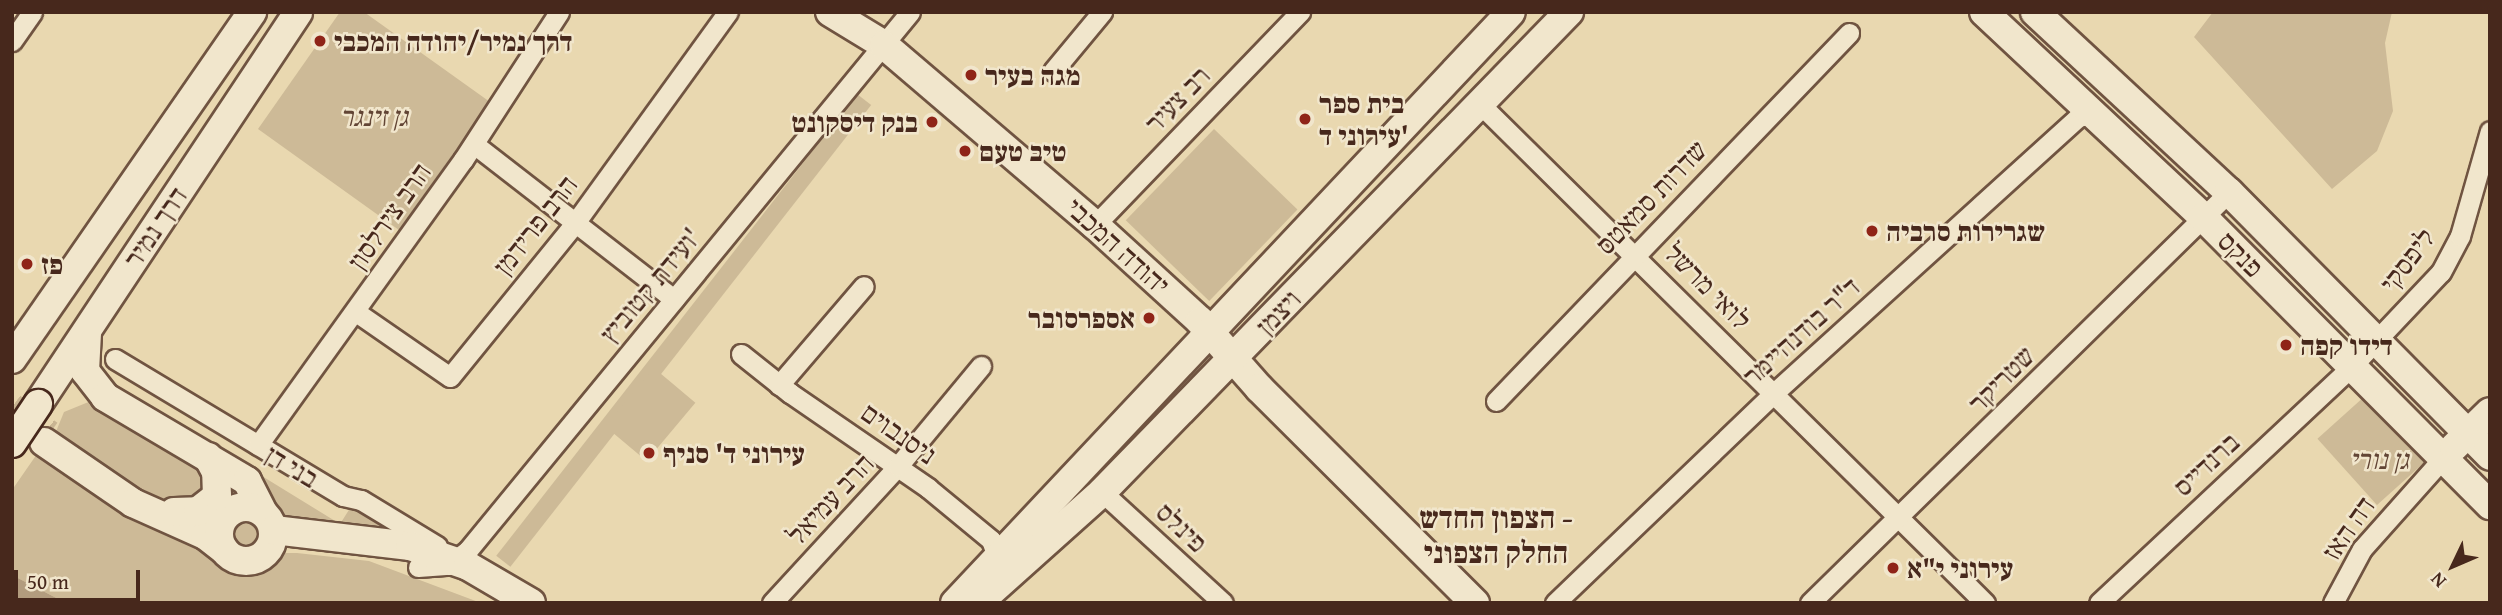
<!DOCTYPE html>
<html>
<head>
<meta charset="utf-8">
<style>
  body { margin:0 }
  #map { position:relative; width:2502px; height:615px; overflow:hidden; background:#e9d8b0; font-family:"Gentium Book Plus","Frank Ruhl Libre",serif }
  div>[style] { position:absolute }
  .green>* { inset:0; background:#cdba97; transform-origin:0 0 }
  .round { border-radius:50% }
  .water>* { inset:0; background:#b29c7e }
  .secondary-tunnel>* { height:28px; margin-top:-14px; transform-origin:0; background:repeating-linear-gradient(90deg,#c9b592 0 28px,transparent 0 42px) }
  .roads { filter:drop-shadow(2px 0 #705441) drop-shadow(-2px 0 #705441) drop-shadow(0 2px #705441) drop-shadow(0 -2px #705441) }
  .street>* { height:19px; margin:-9.5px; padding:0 9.5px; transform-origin:9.5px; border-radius:9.5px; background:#f1e6cc }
  .secondary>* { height:28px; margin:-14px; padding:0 14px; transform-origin:14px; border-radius:14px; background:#f1e6cc }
  .secondary>.ring { margin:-14px; padding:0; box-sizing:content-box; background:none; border:28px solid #f1e6cc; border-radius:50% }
  .bridges { filter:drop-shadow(2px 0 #47281c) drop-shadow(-2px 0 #47281c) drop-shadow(0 2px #47281c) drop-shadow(0 -2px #47281c) }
  .secondary-bridge>* { height:28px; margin:-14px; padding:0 14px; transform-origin:14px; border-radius:14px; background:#f1e6cc }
  .dots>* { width:19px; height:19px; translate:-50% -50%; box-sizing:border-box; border:4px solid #f1e6cc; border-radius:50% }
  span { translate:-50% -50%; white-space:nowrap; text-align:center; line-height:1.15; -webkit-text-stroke:5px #f1e6cc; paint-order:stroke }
  .poi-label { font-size:28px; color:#47281c; font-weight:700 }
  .left { translate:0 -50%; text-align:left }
  .right { translate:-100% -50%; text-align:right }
  .street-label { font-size:28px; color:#47281c }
  .park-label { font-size:28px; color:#624535; font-style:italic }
  .neighbourhood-label { font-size:30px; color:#47281c; font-weight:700 }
  .frame { position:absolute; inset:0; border:14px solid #47281c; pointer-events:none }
  .north { position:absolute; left:2418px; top:531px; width:70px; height:70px; -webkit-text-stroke:5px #f1e6cc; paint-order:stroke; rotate:226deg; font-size:19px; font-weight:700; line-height:28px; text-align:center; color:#47281c }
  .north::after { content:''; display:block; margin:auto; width:24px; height:32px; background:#47281c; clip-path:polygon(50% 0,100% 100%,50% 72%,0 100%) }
  .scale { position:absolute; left:14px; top:570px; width:126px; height:32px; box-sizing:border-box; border:4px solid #47281c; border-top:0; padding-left:9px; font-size:21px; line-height:24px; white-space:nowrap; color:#47281c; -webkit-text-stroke:5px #f1e6cc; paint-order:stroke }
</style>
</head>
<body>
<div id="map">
  <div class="green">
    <div style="clip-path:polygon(340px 12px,364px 12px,490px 102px,399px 230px,258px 129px)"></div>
    <div style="clip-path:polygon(2213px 12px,2392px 12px,2385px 43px,2393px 111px,2377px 151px,2332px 189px,2194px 37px)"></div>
    <div style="left:857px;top:94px;width:18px;height:586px;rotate:38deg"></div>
    <div style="left:1214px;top:129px;width:116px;height:127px;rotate:44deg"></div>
    <div style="left:654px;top:368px;width:54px;height:76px;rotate:40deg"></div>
    <div style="left:2365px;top:396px;width:89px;height:64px;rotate:48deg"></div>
    <div style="clip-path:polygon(91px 401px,193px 460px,207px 473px,209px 494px,170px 504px,98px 465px,55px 434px,64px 412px)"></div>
    <div style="clip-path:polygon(37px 454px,55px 469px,209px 546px,230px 566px,245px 570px,283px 553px,297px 553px,369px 561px,481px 603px,66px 603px,12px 575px,12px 490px)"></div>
    <div style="clip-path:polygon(257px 473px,340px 524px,354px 502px,422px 543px,278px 525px)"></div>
    <div class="round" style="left:230px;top:520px;width:32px;height:32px"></div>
  </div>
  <div class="water">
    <div style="clip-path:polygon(12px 575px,66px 603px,12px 603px)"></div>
  </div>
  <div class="secondary-tunnel">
    <div style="left:12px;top:407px;width:46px;rotate:36.1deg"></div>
  </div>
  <div class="roads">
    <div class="street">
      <div style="left:12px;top:41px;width:35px;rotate:-55deg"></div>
      <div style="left:1053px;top:71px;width:77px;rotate:-50.3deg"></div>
      <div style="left:1478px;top:102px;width:713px;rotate:44.66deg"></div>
      <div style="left:474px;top:144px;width:253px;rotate:37.8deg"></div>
      <div style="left:1095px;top:225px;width:296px;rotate:-46.1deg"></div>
      <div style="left:356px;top:312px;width:114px;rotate:34.7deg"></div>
      <div style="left:450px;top:377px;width:198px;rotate:-50.9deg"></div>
      <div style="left:575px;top:223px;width:261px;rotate:-54.1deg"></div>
      <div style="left:741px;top:354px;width:63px;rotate:38.5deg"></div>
      <div style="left:790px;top:393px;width:168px;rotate:34.5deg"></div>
      <div style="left:928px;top:488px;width:82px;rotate:39.5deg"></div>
      <div style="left:991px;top:540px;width:27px;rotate:70deg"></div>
      <div style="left:115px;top:359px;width:266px;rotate:31deg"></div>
      <div style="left:343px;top:496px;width:18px;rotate:13deg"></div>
      <div style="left:361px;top:500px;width:89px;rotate:31.2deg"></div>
      <div style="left:779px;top:385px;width:130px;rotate:-49.4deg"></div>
      <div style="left:1496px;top:401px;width:510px;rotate:-46.19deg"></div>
      <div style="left:258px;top:445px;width:351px;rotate:-54.3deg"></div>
      <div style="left:463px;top:160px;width:176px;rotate:-57deg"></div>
      <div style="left:1102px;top:492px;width:164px;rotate:42.5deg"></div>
      <div style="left:418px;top:567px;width:31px;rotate:-4deg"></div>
      <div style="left:449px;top:565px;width:24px;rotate:-38deg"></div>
      <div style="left:468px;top:550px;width:696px;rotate:-50.59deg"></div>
      <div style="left:772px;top:603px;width:186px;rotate:-47.4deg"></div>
      <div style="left:898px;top:466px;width:130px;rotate:-50.3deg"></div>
      <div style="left:1555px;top:603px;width:305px;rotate:-43.8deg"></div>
      <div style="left:1775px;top:392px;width:409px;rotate:-42.2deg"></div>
      <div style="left:2078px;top:117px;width:15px;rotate:-11deg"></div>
      <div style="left:1810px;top:603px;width:587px;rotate:-44.45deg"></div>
      <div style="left:2099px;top:603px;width:347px;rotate:-43.1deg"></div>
      <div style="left:2352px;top:366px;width:129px;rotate:-46.6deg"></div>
      <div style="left:2441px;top:272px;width:41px;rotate:-62.2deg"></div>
      <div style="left:2460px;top:236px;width:109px;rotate:-74.1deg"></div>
      <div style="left:2333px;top:603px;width:61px;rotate:-61.8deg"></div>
      <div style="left:2362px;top:549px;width:122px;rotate:-48.3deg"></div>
    </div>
    <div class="secondary">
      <div style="left:830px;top:12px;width:63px;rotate:31.4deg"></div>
      <div style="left:884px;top:45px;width:277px;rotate:40.5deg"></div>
      <div style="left:1095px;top:225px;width:142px;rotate:42.4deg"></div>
      <div style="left:1200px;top:321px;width:89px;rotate:48.6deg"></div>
      <div style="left:1259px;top:388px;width:305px;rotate:44.9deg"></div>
      <div style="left:1984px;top:12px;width:300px;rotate:43.1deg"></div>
      <div style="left:2203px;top:217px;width:407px;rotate:45.1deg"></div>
      <div style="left:2035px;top:12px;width:265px;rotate:42.9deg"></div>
      <div style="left:2229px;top:192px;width:371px;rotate:45.3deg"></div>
      <div style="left:87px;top:333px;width:38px;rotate:93deg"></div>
      <div style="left:85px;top:371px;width:33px;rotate:52deg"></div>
      <div style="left:105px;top:397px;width:165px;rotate:30.6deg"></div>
      <div style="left:247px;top:481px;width:34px;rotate:63deg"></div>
      <div style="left:12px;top:359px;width:422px;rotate:-55.3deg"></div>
      <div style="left:38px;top:404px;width:470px;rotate:-56.4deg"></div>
      <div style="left:44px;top:442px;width:108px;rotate:34.4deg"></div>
      <div style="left:133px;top:503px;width:79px;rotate:24deg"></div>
      <div style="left:205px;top:535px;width:24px;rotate:38deg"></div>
      <div style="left:2454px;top:447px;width:50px;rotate:-44.2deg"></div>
      <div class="ring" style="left:219px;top:507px;width:26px;height:26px"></div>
      <div style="left:174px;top:512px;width:24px;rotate:-2deg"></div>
      <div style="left:198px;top:511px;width:24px;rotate:-38deg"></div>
      <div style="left:217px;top:496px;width:24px;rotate:-92deg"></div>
      <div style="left:216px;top:472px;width:17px;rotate:-118deg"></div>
      <div style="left:274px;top:530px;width:137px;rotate:6.7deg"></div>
      <div style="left:410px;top:546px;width:61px;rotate:19deg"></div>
      <div style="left:468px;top:566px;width:73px;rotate:30.4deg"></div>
      <div style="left:955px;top:603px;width:811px;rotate:-46.75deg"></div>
      <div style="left:978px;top:603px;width:166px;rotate:-41.8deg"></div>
      <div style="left:1102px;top:492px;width:670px;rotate:-45.79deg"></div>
    </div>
  </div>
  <div class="bridges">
    <div class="secondary-bridge">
      <div style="left:12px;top:443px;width:47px;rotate:-56.3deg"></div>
    </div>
  </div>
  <div class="dots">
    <div style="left:320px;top:41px;background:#8f2418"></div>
    <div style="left:971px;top:75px;background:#8f2418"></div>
    <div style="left:1305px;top:119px;background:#8f2418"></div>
    <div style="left:932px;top:122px;background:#8f2418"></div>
    <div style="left:965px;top:151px;background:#8f2418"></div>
    <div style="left:1872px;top:231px;background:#8f2418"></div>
    <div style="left:27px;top:264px;background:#8f2418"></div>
    <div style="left:1149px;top:318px;background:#8f2418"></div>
    <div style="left:2286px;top:345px;background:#8f2418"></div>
    <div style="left:649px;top:453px;background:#8f2418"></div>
    <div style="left:1893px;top:568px;background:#8f2418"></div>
  </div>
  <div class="poi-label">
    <span class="left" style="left:334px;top:41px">דרך נמיר/יהודה המכבי</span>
    <span class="left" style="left:985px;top:75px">מגה בעיר</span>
    <span class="left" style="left:1319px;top:119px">בית ספר<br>עירוני ד'</span>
    <span class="right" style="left:918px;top:122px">בנק דיסקונט</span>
    <span class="left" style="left:979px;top:151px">טיב טעם</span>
    <span class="left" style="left:1886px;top:231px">שגרירות סרביה</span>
    <span class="left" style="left:41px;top:264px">פז</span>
    <span class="right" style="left:1135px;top:318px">אספרסובר</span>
    <span class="left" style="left:2300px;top:345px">דידו קפה</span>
    <span class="left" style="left:663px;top:453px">עירוני ד' סניף</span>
    <span class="left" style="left:1907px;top:568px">עירוני י"א</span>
  </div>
  <div class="street-label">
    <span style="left:1177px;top:99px;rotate:-46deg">רב צעיר</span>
    <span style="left:1651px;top:197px;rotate:-46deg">שדרות סמאטס</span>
    <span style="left:389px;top:216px;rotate:-55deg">הרב צירלסון</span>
    <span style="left:535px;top:225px;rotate:-52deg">הרב פרידמן</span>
    <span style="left:155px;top:227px;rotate:-56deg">דרך נמיר</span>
    <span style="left:1118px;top:246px;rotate:42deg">יהודה המכבי</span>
    <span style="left:2241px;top:254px;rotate:45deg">פנקס</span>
    <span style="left:2407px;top:260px;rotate:-53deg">ליפסקי</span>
    <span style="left:650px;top:285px;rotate:-50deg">ועידת קטוביץ'</span>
    <span style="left:1708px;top:286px;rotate:45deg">לואי מרשל</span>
    <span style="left:1278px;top:312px;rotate:-46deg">ויצמן</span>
    <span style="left:1801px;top:331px;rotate:-42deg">ד"ר בודנהיימר</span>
    <span style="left:2001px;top:379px;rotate:-45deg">שטריקר</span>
    <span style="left:899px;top:433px;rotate:35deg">ניסנבוים</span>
    <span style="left:2206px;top:464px;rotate:-43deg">ברנדייס</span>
    <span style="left:292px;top:466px;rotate:31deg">בני דן</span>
    <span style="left:830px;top:499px;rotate:-47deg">הרב עמיאל</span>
    <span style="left:1182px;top:527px;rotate:43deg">פינלס</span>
    <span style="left:2348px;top:528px;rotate:-55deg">דה האז</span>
  </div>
  <div class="park-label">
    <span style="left:374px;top:116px">גן זינגר</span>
    <span style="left:2379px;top:459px">גן נורי</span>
  </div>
  <div class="neighbourhood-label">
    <span style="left:1496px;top:534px">הצפון החדש -<br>החלק הצפוני</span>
  </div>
  <div class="frame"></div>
  <div class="north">N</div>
  <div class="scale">50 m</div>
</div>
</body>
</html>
